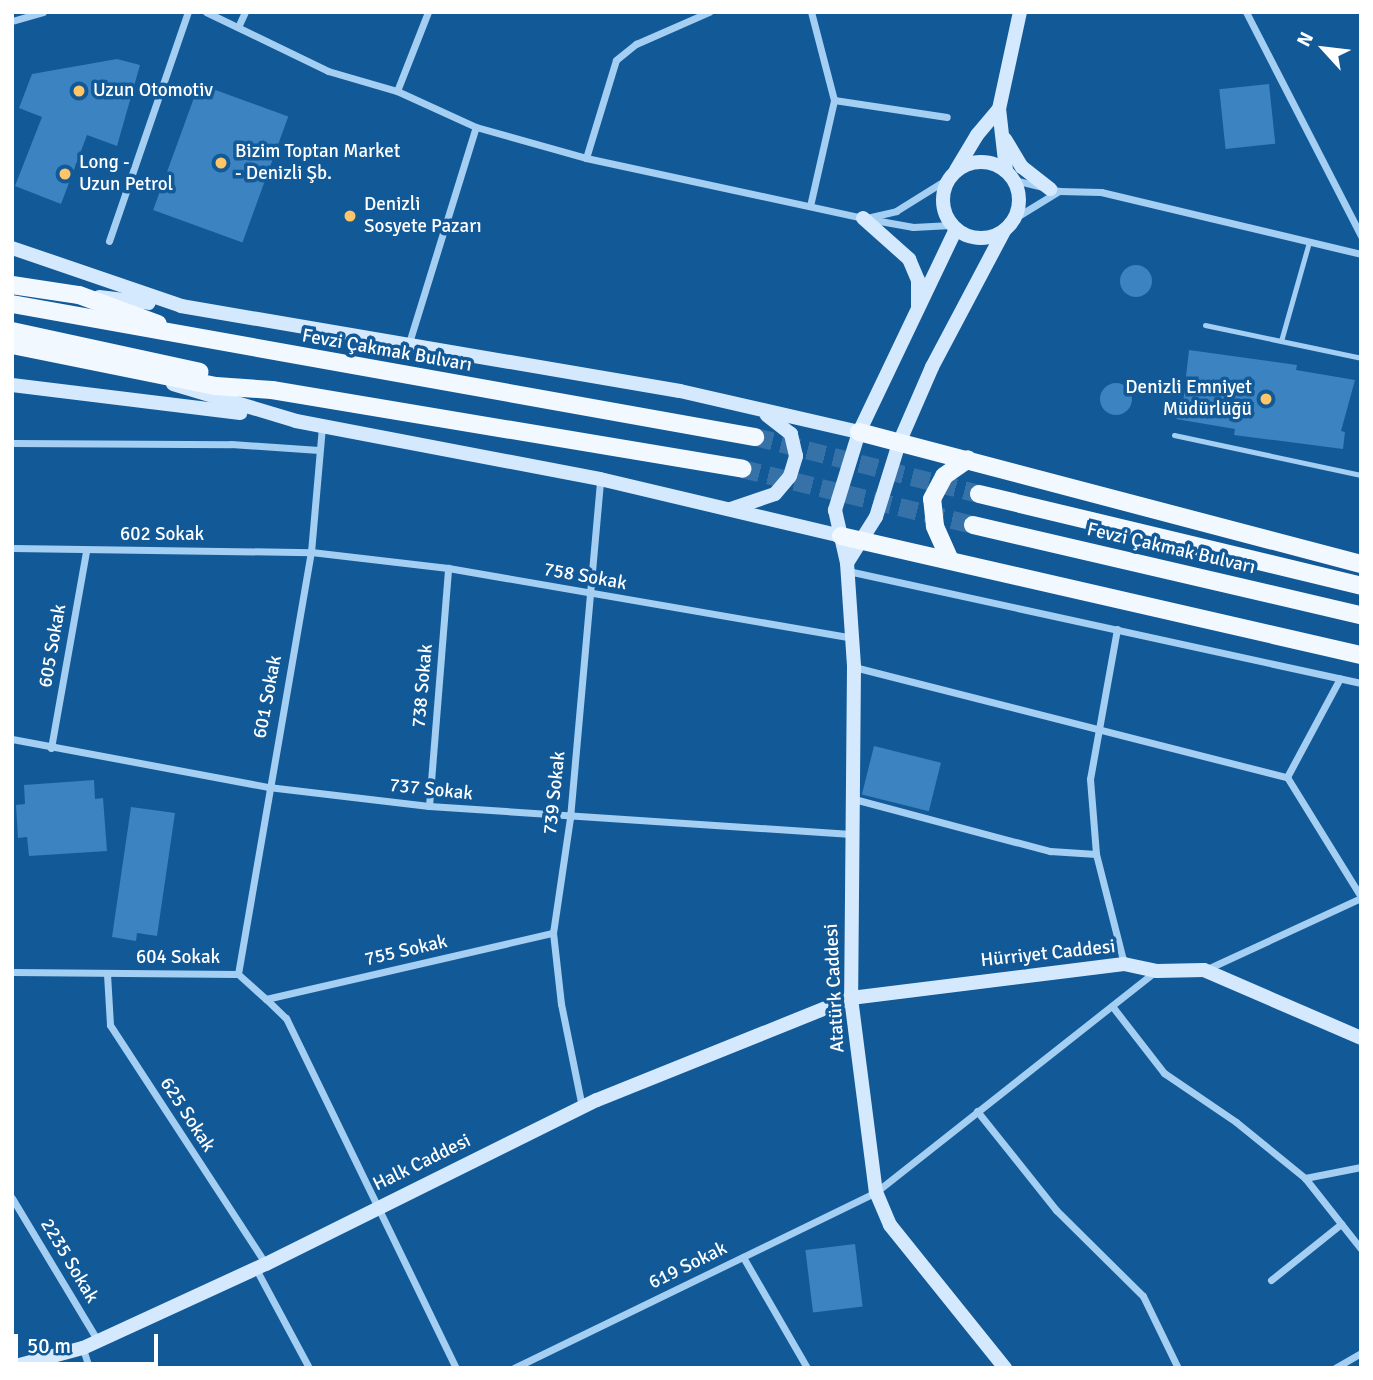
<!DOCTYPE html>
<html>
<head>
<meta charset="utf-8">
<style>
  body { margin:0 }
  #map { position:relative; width:1373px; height:1380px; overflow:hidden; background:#125998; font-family:Signika,sans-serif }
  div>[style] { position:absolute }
  .building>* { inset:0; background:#3b83c1; transform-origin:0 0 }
  .round { border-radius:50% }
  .primary-tunnel>* { height:18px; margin-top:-9px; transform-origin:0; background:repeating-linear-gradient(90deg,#3672a7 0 18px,transparent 0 27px) }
  .lane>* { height:5px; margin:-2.5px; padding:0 2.5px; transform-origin:2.5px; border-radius:2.5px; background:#a4cff3 }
  .street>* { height:7px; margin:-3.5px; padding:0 3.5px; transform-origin:3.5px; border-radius:3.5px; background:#a4cff3 }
  .secondary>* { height:14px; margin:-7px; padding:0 7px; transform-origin:7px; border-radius:7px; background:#d4e9fd }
  .secondary>.ring { margin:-7px; padding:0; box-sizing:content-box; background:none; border:14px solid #d4e9fd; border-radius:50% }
  .primary>* { height:18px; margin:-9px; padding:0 9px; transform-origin:9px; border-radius:9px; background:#f1f8ff }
  .dots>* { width:19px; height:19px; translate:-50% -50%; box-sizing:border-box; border:4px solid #125998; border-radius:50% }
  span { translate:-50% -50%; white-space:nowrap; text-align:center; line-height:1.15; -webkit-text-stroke:7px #125998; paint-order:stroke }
  .poi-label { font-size:19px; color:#fff }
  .left { translate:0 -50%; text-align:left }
  .right { translate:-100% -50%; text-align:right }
  .street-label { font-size:19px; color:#fff }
  .frame { position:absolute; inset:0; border:14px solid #fff; pointer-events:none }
  .north { position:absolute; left:1289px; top:14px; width:70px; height:70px; -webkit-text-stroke:5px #125998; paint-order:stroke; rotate:297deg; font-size:19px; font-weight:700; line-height:28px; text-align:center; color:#fff }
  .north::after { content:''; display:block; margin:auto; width:24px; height:32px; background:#fff; clip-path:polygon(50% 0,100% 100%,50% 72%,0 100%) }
  .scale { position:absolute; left:14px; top:1334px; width:144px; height:32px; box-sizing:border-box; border:4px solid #fff; border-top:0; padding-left:9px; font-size:21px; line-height:24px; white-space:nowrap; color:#fff; -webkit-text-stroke:5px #125998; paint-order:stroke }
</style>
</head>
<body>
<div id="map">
  <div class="building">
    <div style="clip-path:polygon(117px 59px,140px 65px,117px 146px,87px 135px,61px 204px,15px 186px,42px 117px,19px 108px,32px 74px)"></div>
    <div style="left:199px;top:84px;width:95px;height:134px;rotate:20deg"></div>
    <div style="left:1269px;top:84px;width:60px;height:50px;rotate:84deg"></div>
    <div class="round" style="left:1120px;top:265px;width:32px;height:32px"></div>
    <div style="clip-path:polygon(1189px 350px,1297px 365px,1296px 370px,1355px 380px,1341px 431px,1345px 432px,1343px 449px,1234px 435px,1235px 429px,1176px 419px,1180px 402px,1183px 403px)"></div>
    <div class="round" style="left:1100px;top:383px;width:32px;height:32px"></div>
    <div style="left:874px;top:746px;width:69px;height:50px;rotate:14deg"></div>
    <div style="clip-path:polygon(94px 780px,95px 799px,103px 798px,107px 851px,29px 856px,27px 837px,18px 838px,16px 805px,25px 804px,24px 785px)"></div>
    <div style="clip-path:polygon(131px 807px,175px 813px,157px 936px,137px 933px,136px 941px,112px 937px)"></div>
    <div style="left:855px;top:1244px;width:63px;height:50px;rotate:83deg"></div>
  </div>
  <div class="primary-tunnel">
    <div style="left:755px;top:437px;width:231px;rotate:14.3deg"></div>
    <div style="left:742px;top:469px;width:238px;rotate:13.6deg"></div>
  </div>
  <div class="lane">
    <div style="left:1205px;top:325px;width:159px;rotate:11.9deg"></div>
    <div style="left:1281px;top:341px;width:103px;rotate:-74.2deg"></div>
    <div style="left:1174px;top:435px;width:191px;rotate:12.1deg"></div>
  </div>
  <div class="street">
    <div style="left:206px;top:12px;width:136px;rotate:25.8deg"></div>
    <div style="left:328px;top:71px;width:72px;rotate:16.2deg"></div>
    <div style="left:397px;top:91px;width:87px;rotate:24.5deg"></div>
    <div style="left:476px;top:127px;width:114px;rotate:15.7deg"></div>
    <div style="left:586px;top:158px;width:283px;rotate:12.2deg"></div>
    <div style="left:863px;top:218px;width:51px;rotate:10.2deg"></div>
    <div style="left:913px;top:227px;width:38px;rotate:-3deg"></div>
    <div style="left:1246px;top:12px;width:252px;rotate:62.8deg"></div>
    <div style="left:12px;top:21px;width:32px;rotate:-16deg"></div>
    <div style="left:238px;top:27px;width:17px;rotate:-65deg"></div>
    <div style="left:397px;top:91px;width:85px;rotate:-68.6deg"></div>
    <div style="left:834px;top:100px;width:114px;rotate:8.6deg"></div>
    <div style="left:586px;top:158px;width:102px;rotate:-73deg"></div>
    <div style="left:616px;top:60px;width:26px;rotate:-39deg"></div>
    <div style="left:636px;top:44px;width:80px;rotate:-23.7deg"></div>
    <div style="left:1014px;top:180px;width:46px;rotate:13.7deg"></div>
    <div style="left:1059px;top:191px;width:42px;rotate:1.4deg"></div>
    <div style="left:1101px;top:192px;width:267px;rotate:13.4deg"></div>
    <div style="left:810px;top:206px;width:109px;rotate:-77.2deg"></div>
    <div style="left:834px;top:100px;width:91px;rotate:-104.6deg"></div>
    <div style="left:871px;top:217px;width:26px;rotate:-13deg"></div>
    <div style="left:896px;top:211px;width:62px;rotate:-31.9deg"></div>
    <div style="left:1015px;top:218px;width:52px;rotate:-31.5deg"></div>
    <div style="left:109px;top:241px;width:242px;rotate:-71deg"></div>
    <div style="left:408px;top:346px;width:229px;rotate:-72.8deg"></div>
    <div style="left:12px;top:443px;width:219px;rotate:0.3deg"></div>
    <div style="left:231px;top:444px;width:88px;rotate:3.9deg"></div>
    <div style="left:12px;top:548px;width:299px;rotate:0.8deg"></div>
    <div style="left:311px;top:552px;width:138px;rotate:6.7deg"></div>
    <div style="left:448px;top:568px;width:410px;rotate:9.8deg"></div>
    <div style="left:848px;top:571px;width:525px;rotate:12.32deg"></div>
    <div style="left:1117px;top:629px;width:152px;rotate:100.2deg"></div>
    <div style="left:1090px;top:779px;width:75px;rotate:85.4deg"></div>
    <div style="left:1096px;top:854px;width:114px;rotate:75.7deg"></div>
    <div style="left:854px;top:667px;width:447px;rotate:14.3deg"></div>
    <div style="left:1287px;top:777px;width:141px;rotate:58.3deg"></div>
    <div style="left:12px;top:739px;width:260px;rotate:10.6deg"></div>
    <div style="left:268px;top:787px;width:162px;rotate:6.7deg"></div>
    <div style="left:429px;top:806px;width:423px;rotate:3.8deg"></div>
    <div style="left:51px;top:748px;width:200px;rotate:-79.9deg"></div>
    <div style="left:1287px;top:777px;width:112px;rotate:-61.8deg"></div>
    <div style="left:854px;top:799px;width:203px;rotate:14.9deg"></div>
    <div style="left:1050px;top:851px;width:46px;rotate:3.7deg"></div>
    <div style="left:429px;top:806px;width:239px;rotate:-85.4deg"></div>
    <div style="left:1205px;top:970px;width:172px;rotate:-24.8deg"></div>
    <div style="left:12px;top:972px;width:226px;rotate:0.5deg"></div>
    <div style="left:238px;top:974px;width:38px;rotate:42deg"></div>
    <div style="left:266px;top:999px;width:28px;rotate:44deg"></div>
    <div style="left:286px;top:1018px;width:389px;rotate:64.1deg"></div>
    <div style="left:107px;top:974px;width:51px;rotate:86.6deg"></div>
    <div style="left:110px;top:1025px;width:285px;rotate:56.9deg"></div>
    <div style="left:238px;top:974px;width:428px;rotate:-80.2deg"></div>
    <div style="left:311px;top:552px;width:126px;rotate:-85deg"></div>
    <div style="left:266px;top:999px;width:294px;rotate:-13deg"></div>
    <div style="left:1112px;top:1006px;width:85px;rotate:52.2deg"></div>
    <div style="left:1164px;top:1073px;width:87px;rotate:34.2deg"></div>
    <div style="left:1236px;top:1122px;width:89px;rotate:39.1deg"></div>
    <div style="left:1305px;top:1178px;width:90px;rotate:51.7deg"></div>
    <div style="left:582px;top:1107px;width:105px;rotate:-101.5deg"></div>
    <div style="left:561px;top:1004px;width:71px;rotate:-96.4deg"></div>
    <div style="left:553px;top:933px;width:116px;rotate:-81.6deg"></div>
    <div style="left:570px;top:818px;width:339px;rotate:-84.9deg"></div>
    <div style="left:977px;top:1111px;width:127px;rotate:51.4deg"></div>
    <div style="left:1056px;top:1210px;width:122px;rotate:44.7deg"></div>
    <div style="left:1143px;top:1296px;width:80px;rotate:64.1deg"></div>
    <div style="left:1305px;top:1178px;width:57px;rotate:-11.1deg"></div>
    <div style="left:12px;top:1198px;width:167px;rotate:59deg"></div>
    <div style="left:743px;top:1257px;width:128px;rotate:60deg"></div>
    <div style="left:256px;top:1269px;width:112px;rotate:61.8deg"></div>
    <div style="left:1271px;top:1280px;width:90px;rotate:-38.7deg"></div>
    <div style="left:83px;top:1349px;width:20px;rotate:72deg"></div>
    <div style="left:514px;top:1368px;width:403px;rotate:-25.9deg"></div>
    <div style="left:876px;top:1192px;width:355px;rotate:-38.3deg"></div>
    <div style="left:1335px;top:1368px;width:30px;rotate:-30deg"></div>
  </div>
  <div class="secondary">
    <div style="left:1005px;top:139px;width:33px;rotate:59deg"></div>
    <div style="left:1022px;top:167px;width:36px;rotate:38deg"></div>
    <div class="ring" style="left:943px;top:162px;width:62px;height:62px"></div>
    <div style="left:956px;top:170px;width:41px;rotate:-59deg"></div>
    <div style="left:977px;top:135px;width:34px;rotate:-50deg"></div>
    <div style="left:1006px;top:170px;width:61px;rotate:-96.5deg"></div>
    <div style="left:999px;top:109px;width:99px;rotate:-77.8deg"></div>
    <div style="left:863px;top:218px;width:62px;rotate:41.7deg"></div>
    <div style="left:909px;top:259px;width:23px;rotate:67deg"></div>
    <div style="left:918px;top:280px;width:26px;rotate:90deg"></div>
    <div style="left:956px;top:229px;width:225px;rotate:115.5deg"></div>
    <div style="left:859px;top:432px;width:82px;rotate:107.1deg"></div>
    <div style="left:835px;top:510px;width:54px;rotate:77.2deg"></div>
    <div style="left:847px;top:563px;width:104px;rotate:86.1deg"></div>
    <div style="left:854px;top:667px;width:331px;rotate:90.5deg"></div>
    <div style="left:851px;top:998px;width:196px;rotate:82.7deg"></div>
    <div style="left:876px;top:1192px;width:36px;rotate:67deg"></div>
    <div style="left:890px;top:1225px;width:184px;rotate:51.2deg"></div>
    <div style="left:12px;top:248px;width:179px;rotate:18.9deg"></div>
    <div style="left:181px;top:306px;width:506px;rotate:9.67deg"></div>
    <div style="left:680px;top:391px;width:184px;rotate:12.9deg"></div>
    <div style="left:99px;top:297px;width:50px;rotate:6.8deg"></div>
    <div style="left:173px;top:384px;width:128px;rotate:16.7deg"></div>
    <div style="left:296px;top:421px;width:309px;rotate:10.8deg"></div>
    <div style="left:600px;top:479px;width:248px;rotate:13.3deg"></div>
    <div style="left:12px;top:385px;width:230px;rotate:7deg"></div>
    <div style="left:731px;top:509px;width:46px;rotate:-18.8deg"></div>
    <div style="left:775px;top:494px;width:23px;rotate:-50deg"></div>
    <div style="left:790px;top:476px;width:21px;rotate:-73deg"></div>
    <div style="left:796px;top:456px;width:23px;rotate:-103deg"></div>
    <div style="left:791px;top:434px;width:31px;rotate:-142deg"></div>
    <div style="left:847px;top:563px;width:54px;rotate:-57.8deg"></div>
    <div style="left:876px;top:517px;width:77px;rotate:-72.7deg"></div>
    <div style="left:899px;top:443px;width:83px;rotate:-66.5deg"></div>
    <div style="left:932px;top:367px;width:154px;rotate:-62.1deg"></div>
    <div style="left:12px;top:1367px;width:73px;rotate:-15deg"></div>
    <div style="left:83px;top:1348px;width:201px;rotate:-24.7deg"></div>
    <div style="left:266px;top:1264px;width:369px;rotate:-26.4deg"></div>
    <div style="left:597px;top:1100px;width:274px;rotate:-21.9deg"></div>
    <div style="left:851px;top:998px;width:275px;rotate:-7.1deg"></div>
    <div style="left:1124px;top:964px;width:34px;rotate:12deg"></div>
    <div style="left:1157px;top:971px;width:47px;rotate:-1.2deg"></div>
    <div style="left:1204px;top:970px;width:171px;rotate:23.4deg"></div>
  </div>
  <div class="primary">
    <div style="left:12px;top:285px;width:68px;rotate:8.5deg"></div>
    <div style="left:79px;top:295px;width:84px;rotate:20.2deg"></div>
    <div style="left:12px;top:304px;width:755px;rotate:10.15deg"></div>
    <div style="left:12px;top:331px;width:192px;rotate:12.3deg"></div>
    <div style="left:12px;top:345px;width:208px;rotate:11.4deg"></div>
    <div style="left:216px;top:386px;width:56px;rotate:4.1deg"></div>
    <div style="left:272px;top:390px;width:477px;rotate:9.5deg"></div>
    <div style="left:859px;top:432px;width:519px;rotate:14.73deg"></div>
    <div style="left:979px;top:494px;width:393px;rotate:13.5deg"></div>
    <div style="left:973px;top:525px;width:398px;rotate:13.1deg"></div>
    <div style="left:841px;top:536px;width:533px;rotate:12.89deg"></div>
    <div style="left:949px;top:558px;width:35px;rotate:-114deg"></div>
    <div style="left:935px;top:526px;width:27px;rotate:-96deg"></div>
    <div style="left:932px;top:499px;width:26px;rotate:-62deg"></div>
    <div style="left:944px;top:476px;width:29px;rotate:-35deg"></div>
  </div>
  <div class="dots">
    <div style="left:79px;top:91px;background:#ffc567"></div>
    <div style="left:221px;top:163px;background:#ffc567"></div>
    <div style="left:65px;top:174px;background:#ffc567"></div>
    <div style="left:350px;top:216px;background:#ffc567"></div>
    <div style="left:1266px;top:399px;background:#ffc567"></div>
  </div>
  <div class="poi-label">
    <span class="left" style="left:93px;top:91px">Uzun Otomotiv</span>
    <span class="left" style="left:235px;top:163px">Bizim Toptan Market<br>- Denizli Şb.</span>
    <span class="left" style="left:79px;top:174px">Long -<br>Uzun Petrol</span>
    <span class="left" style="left:364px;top:216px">Denizli<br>Sosyete Pazarı</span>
    <span class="right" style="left:1252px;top:399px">Denizli Emniyet<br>Müdürlüğü</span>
  </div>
  <div class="street-label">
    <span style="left:387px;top:351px;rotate:10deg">Fevzi Çakmak Bulvarı</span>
    <span style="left:162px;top:535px">602 Sokak</span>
    <span style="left:1171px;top:549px;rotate:13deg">Fevzi Çakmak Bulvarı</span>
    <span style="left:585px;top:577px;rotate:10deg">758 Sokak</span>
    <span style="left:53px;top:646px;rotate:-80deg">605 Sokak</span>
    <span style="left:423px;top:686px;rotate:-85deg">738 Sokak</span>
    <span style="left:268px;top:697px;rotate:-79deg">601 Sokak</span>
    <span style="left:431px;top:790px;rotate:6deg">737 Sokak</span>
    <span style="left:555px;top:793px;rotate:-84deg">739 Sokak</span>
    <span style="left:406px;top:951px;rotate:-13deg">755 Sokak</span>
    <span style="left:1048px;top:954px;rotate:-6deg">Hürriyet Caddesi</span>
    <span style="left:178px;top:958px">604 Sokak</span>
    <span style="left:835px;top:988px;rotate:-93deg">Atatürk Caddesi</span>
    <span style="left:187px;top:1115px;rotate:57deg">625 Sokak</span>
    <span style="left:422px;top:1163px;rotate:-26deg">Halk Caddesi</span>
    <span style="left:69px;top:1261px;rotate:59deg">2235 Sokak</span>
    <span style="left:688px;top:1266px;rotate:-26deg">619 Sokak</span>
  </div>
  <div class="frame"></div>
  <div class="north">N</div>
  <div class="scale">50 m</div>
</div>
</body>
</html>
